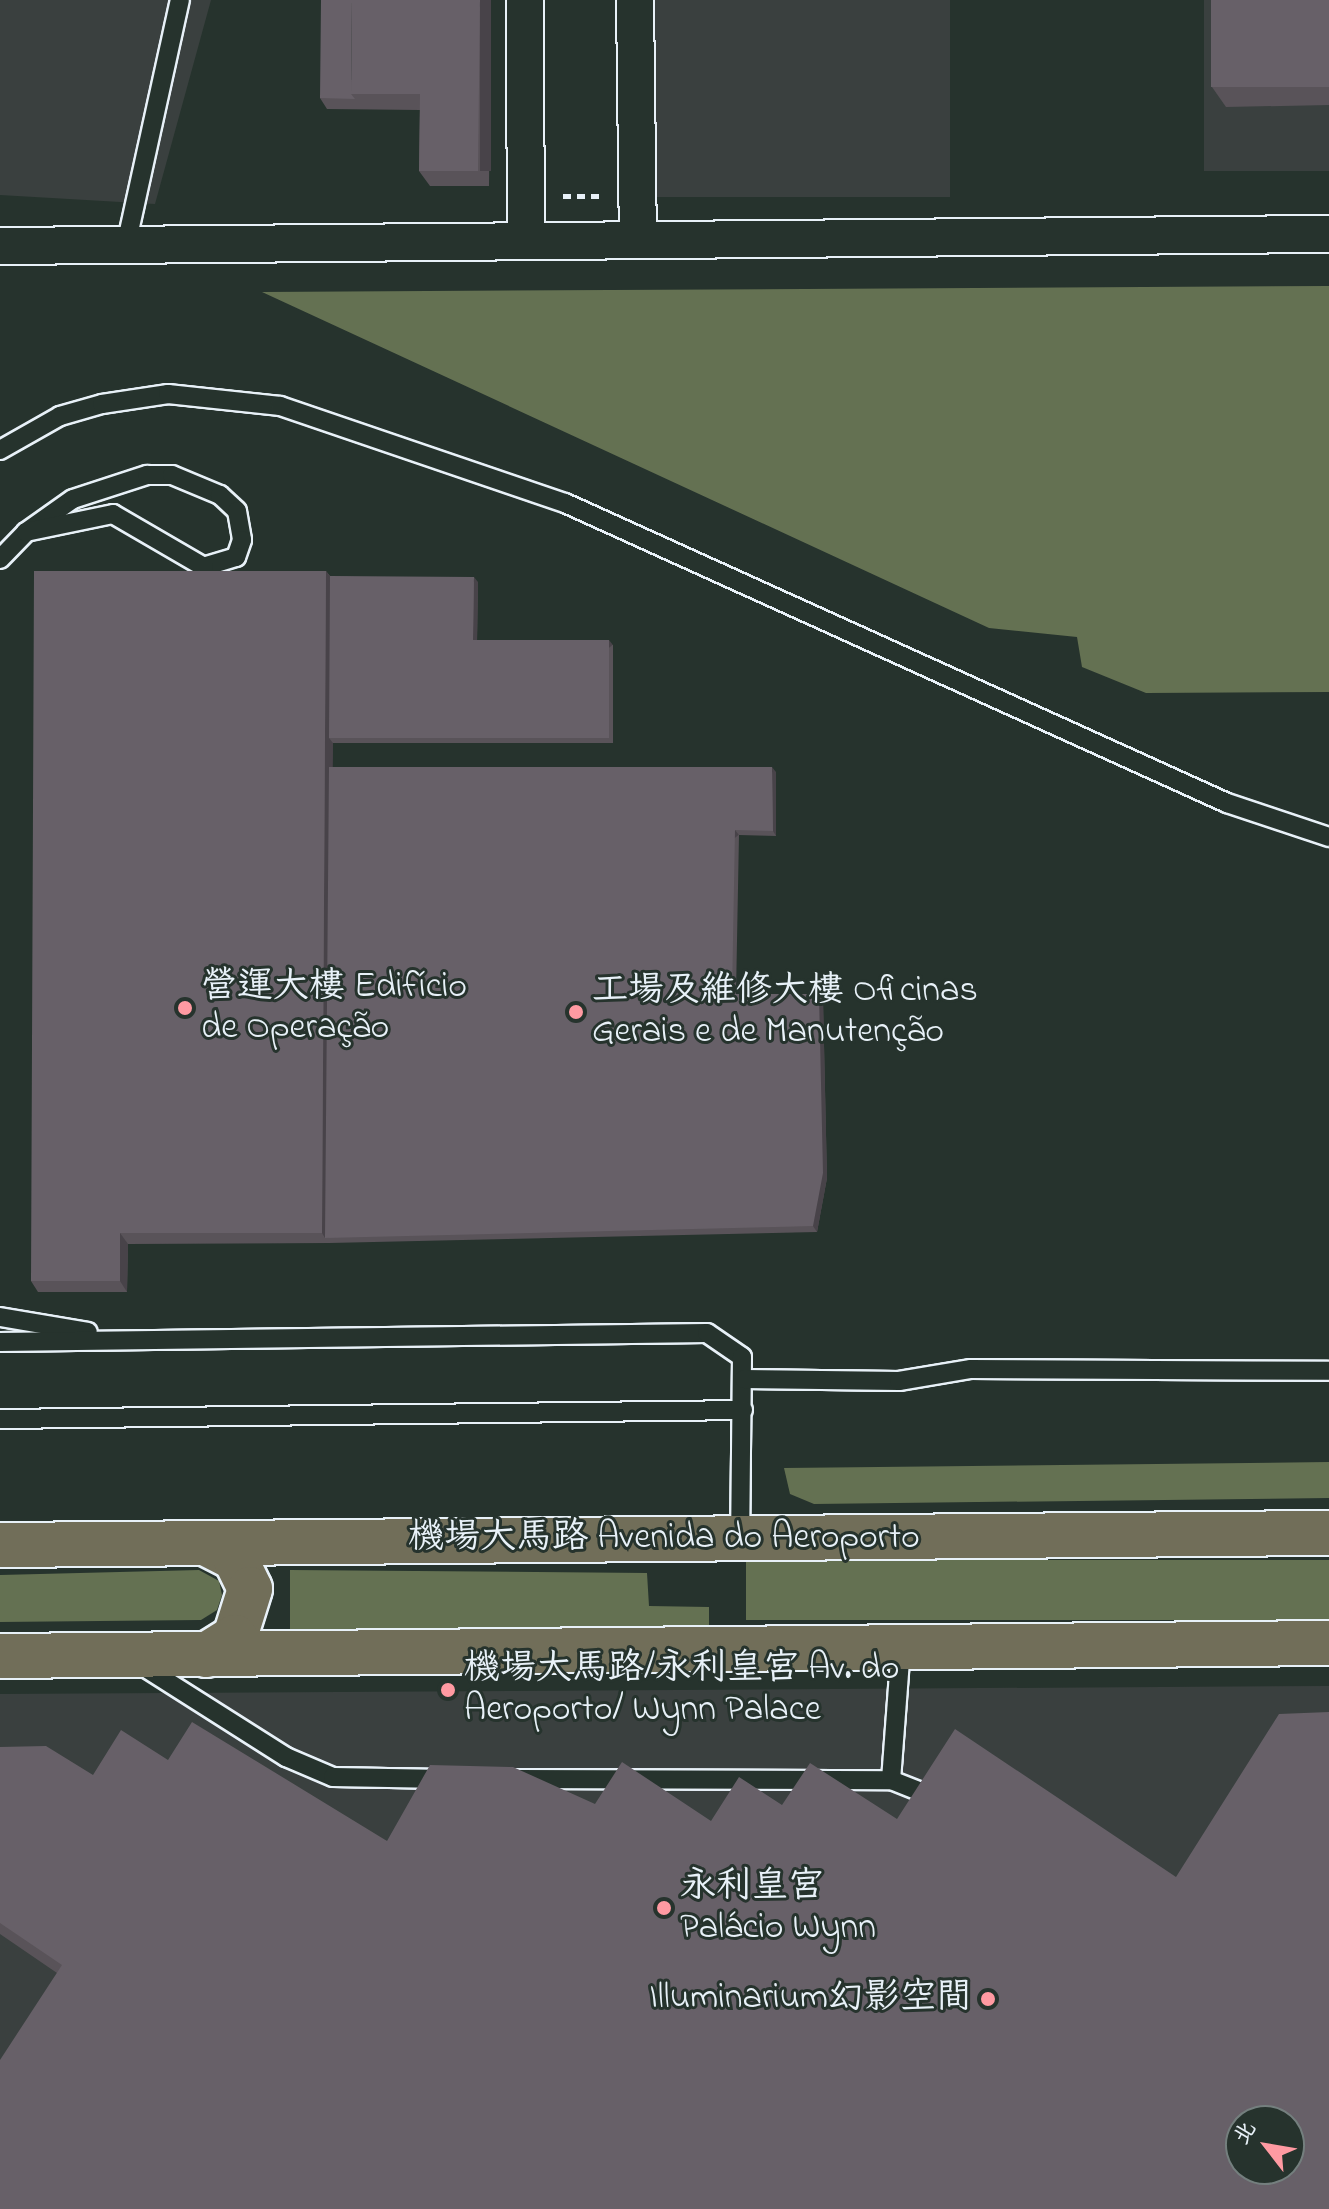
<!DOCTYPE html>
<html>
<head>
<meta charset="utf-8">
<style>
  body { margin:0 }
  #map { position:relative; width:1329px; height:2209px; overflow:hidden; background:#26332d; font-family:"Indie Flower","LXGW WenKai TC",sans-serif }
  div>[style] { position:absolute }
  .built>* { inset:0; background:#3a403f; transform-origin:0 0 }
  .green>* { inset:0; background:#647152; transform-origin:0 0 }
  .path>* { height:5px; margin-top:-2.5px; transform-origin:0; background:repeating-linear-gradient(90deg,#e8f1f8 0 8px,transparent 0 14px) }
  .roads { filter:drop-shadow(2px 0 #e8f1f8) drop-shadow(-2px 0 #e8f1f8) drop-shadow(0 2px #e8f1f8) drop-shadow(0 -2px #e8f1f8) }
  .lane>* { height:18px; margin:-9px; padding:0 9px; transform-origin:9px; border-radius:9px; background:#26332d }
  .street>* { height:36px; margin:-18px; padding:0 18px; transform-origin:18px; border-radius:18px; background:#26332d }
  .primary>* { height:44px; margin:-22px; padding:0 22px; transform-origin:22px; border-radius:22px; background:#716e59 }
  .wall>* { inset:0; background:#595359 }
  .shaded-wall>* { inset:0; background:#484349; transform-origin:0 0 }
  .building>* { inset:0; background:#676068; transform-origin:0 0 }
  .dots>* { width:22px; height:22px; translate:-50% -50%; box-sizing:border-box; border:4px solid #26332d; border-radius:50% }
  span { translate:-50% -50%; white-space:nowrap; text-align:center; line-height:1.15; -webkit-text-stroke:6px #26332d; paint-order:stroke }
  .poi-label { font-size:36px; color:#e8f1f8 }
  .left { translate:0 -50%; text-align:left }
  .right { translate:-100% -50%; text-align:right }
  .street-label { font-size:36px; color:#e8f1f8 }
  .north { position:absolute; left:1225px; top:2105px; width:80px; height:80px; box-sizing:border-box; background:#26332d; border:2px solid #747f7e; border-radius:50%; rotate:301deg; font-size:22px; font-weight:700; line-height:32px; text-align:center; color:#e8f1f8 }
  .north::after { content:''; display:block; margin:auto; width:28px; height:36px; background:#ff9aa2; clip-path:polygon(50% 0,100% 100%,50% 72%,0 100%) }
</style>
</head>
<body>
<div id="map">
  <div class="built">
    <div style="clip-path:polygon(0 0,211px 0,155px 204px,0 195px)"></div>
    <div style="left:654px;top:0;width:296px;height:197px"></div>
    <div style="left:1204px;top:0;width:125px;height:171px"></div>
    <div style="clip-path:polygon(evenodd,1329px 1686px,1329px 2209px,0 2209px,0 1694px,1329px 1686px,1241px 2121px,1289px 2121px,1289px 2169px,1241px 2169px,1241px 2121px)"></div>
  </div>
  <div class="green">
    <div style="clip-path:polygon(1329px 286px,1329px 692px,1146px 693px,1082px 667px,1077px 637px,989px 628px,262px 292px)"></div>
    <div style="clip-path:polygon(1329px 1462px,1329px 1498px,814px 1504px,790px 1494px,784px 1468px)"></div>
    <div style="left:1329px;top:1560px;width:60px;height:583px;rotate:90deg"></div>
    <div style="clip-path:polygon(199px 1570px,219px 1581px,222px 1595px,217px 1610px,201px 1620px,0 1622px,0 1575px)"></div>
    <div style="clip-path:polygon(290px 1570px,647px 1573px,649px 1606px,709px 1607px,709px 1634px,290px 1631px)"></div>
  </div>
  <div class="path">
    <div style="left:563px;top:196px;width:38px"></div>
  </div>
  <div class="roads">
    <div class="lane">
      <div style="left:126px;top:245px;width:251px;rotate:-77.6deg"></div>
      <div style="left:0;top:450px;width:69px;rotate:-29.5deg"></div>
      <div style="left:60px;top:416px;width:44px;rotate:-15.9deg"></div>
      <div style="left:102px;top:404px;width:67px;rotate:-8.6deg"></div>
      <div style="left:168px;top:394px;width:113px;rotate:6.1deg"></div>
      <div style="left:280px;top:406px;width:301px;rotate:18.8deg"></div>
      <div style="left:565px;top:503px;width:727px;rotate:24.38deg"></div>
      <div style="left:1227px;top:803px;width:108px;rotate:18.4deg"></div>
      <div style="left:0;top:559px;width:37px;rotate:-46deg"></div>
      <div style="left:26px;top:532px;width:57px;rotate:-35.1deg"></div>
      <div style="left:73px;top:499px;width:78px;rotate:-18deg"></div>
      <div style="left:147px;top:475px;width:25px"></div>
      <div style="left:172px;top:475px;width:52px;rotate:22.6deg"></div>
      <div style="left:220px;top:495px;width:23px;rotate:43deg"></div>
      <div style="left:237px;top:511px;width:29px;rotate:80deg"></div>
      <div style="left:242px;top:540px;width:18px;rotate:109deg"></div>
      <div style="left:236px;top:557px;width:34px;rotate:163deg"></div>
      <div style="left:204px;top:567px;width:105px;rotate:-149.8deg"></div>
      <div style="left:113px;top:514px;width:89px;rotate:168.3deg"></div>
      <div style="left:0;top:1317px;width:89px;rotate:9.7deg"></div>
      <div style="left:0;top:1342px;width:707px;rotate:-0.73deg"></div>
      <div style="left:707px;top:1333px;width:42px;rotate:34.4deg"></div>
      <div style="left:742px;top:1357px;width:181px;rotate:90.6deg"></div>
      <div style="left:744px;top:1379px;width:155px;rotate:0.7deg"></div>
      <div style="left:899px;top:1381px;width:73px;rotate:-9.5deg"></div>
      <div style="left:971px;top:1369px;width:358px;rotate:0.3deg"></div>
      <div style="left:0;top:1419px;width:743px;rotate:-0.69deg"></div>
      <div style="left:141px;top:1665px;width:172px;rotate:32.4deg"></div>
      <div style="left:286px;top:1757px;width:51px;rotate:23.1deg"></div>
      <div style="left:333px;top:1777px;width:111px;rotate:1deg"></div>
      <div style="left:518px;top:1779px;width:373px;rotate:0.2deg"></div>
      <div style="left:891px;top:1780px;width:41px;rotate:21.5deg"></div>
      <div style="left:891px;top:1780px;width:132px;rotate:-85.7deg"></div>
    </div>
    <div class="street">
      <div style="left:525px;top:0;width:241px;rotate:89.8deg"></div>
      <div style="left:635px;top:0;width:240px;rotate:89.3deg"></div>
      <div style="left:0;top:246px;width:1329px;rotate:-0.52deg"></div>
    </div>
    <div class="primary">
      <div style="left:205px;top:1543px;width:34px;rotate:27deg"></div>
      <div style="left:235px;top:1558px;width:34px;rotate:64deg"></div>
      <div style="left:250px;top:1589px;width:50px;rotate:107.4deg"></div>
      <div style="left:235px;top:1637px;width:34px;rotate:148deg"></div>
      <div style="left:0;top:1545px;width:1329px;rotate:-0.52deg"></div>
      <div style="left:0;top:1656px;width:1329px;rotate:-0.56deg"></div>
    </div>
  </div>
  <div class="wall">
    <div style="clip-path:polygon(491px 0,489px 186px,430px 186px,419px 171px,420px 110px,327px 109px,320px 98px)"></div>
    <div style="clip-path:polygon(1329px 0,1329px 105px,1226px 107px,1212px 87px)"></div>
    <div style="clip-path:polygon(326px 571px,330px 576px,478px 582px,477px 640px,613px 645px,613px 743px,333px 743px,332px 767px,776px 772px,776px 836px,739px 835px,736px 994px,823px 1000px,827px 1178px,817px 1232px,329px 1243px,128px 1244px,127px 1292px,38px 1292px,31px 1281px)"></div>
    <div style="clip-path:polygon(0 1747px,93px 1775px,168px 1760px,387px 1841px,595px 1804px,711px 1821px,1329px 2209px,57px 1973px,0 1934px)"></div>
  </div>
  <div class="shaded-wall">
    <div style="left:480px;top:0;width:11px;height:171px"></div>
    <div style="clip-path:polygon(326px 571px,334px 582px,329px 738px,333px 743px,329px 1238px,325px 1238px,322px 1233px)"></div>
    <div style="clip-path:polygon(474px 577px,478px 582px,477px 645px,473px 640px)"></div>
    <div style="left:609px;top:640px;width:6px;height:98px;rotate:51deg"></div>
    <div style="clip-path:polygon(772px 767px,776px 772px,776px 836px,773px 831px)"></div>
    <div style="left:735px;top:830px;width:6px;height:164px;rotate:51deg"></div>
    <div style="clip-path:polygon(819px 994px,823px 1000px,827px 1178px,817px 1232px,813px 1226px)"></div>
    <div style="clip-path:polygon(120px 1233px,128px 1244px,127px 1292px,120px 1281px)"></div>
  </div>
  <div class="building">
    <div style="clip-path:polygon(321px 0,352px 0,351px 94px,355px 99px,320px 98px)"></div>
    <div style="clip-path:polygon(352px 0,480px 0,478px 171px,419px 171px,420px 94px,351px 94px)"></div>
    <div style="left:1211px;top:0;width:118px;height:87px"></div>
    <div style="clip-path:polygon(34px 571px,326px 571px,322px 1233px,120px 1233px,120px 1281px,31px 1281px)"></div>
    <div style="clip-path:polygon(330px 576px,474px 577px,473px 640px,609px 640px,609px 738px,329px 738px)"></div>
    <div style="clip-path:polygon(329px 767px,772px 767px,773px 831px,735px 830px,732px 994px,819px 994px,823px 1173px,813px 1226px,325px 1238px)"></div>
    <div style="clip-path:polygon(evenodd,1329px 1712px,1329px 2209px,0 2209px,0 2060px,62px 1965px,0 1923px,0 1747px,46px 1746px,93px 1775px,121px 1730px,168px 1760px,192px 1722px,387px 1841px,430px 1765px,513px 1767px,595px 1804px,622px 1762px,711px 1821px,739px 1777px,782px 1805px,810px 1763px,897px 1819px,955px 1729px,1176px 1877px,1279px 1714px,1329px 1712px,1241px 2121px,1289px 2121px,1289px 2169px,1241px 2169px,1241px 2121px)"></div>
  </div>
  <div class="dots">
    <div style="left:185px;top:1008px;background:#ff9aa2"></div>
    <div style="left:576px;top:1012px;background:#ff9aa2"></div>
    <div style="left:448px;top:1690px;background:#ff9aa2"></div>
    <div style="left:664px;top:1908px;background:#ff9aa2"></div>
    <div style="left:988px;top:1999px;background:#ff9aa2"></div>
  </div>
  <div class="poi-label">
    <span class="left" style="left:201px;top:1008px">營運大樓 Edifício<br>de Operação</span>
    <span class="left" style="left:592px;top:1012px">工場及維修大樓 Oficinas<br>Gerais e de Manutenção</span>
    <span class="left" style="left:464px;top:1690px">機場大馬路/永利皇宮 Av. do<br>Aeroporto/ Wynn Palace</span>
    <span class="left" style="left:680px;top:1908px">永利皇宮<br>Palácio Wynn</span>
    <span class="right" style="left:972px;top:1999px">Illuminarium幻影空間</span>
  </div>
  <div class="street-label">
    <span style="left:664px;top:1539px">機場大馬路 Avenida do Aeroporto</span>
  </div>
  <div class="north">北</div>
</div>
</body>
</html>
